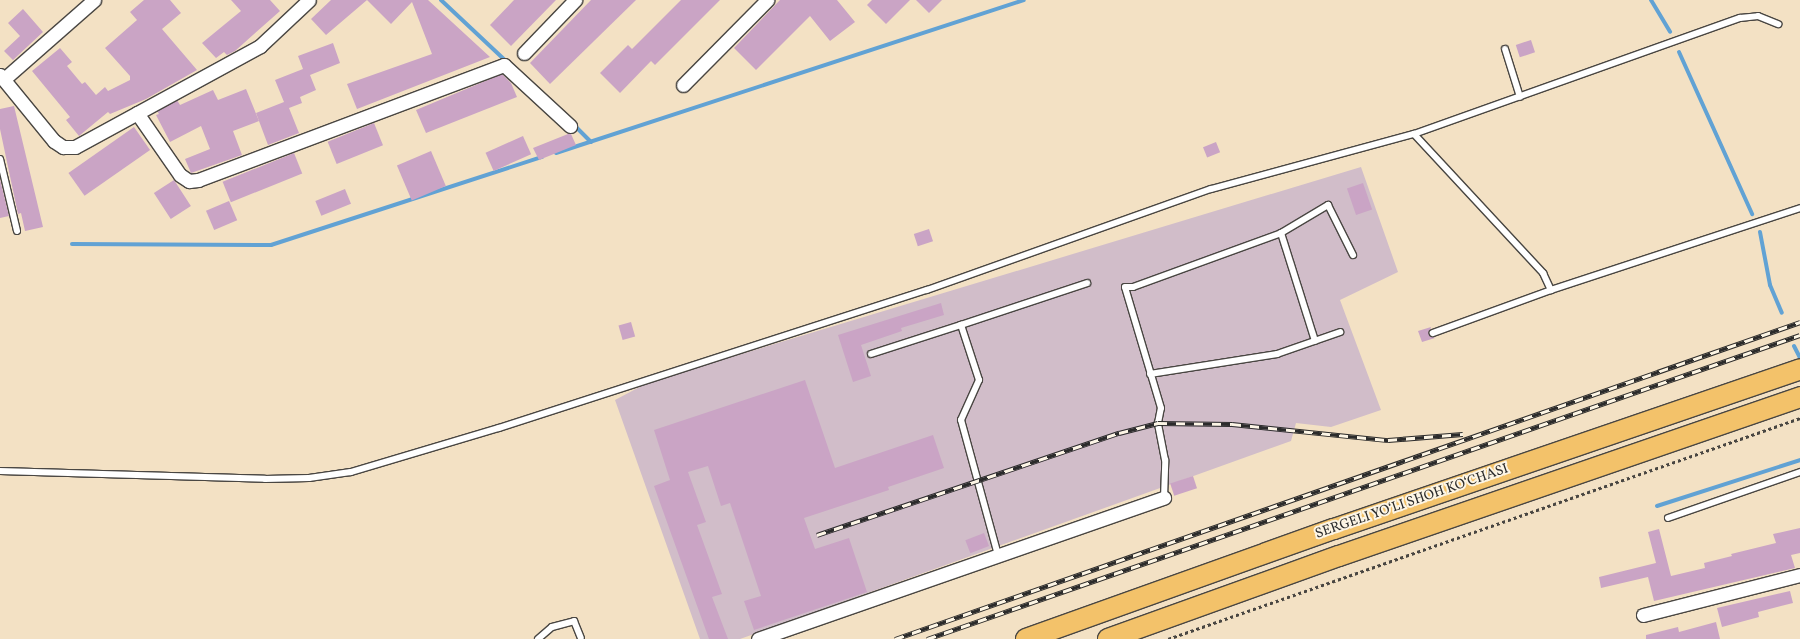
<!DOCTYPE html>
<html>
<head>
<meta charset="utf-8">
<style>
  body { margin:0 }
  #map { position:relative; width:1800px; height:639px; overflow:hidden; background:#f3e1c4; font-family:Vollkorn,serif }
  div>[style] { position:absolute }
  .industrial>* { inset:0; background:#d1bdc9 }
  .stream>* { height:4px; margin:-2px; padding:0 2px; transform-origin:2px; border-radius:2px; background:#61a2d4 }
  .building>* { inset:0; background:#caa4c5; transform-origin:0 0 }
  .path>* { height:2.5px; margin-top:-1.25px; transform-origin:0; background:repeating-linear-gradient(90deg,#494642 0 3px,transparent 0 6px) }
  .roads { filter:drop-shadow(1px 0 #494642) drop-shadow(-1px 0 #494642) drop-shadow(0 1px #494642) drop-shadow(0 -1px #494642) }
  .lane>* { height:6px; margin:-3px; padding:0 3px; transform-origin:3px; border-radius:3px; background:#fff }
  .street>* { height:13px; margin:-6.5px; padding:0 6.5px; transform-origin:6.5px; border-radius:6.5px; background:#fff }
  .primary>* { height:20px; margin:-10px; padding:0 10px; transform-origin:10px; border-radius:10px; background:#f3c26a }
  .rail>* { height:4.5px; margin-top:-2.25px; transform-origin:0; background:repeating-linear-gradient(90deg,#fcf5e5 0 9px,#2b2b2b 0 18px); box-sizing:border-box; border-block:1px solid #2b2b2b }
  span { translate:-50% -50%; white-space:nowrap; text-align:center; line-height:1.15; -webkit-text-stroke:4px #fcf5e5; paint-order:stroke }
  .street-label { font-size:14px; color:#2b2b2b }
</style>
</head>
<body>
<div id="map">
  <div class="industrial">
    <div style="clip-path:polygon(1361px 167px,1398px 272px,1340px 300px,1381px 410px,1331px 427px,1296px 423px,1291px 441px,740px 639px,700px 639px,615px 400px,649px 382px,672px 375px)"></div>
  </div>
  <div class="stream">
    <div style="left:441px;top:0;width:89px;rotate:43.2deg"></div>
    <div style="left:1651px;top:0;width:37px;rotate:59deg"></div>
    <div style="left:1679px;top:52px;width:178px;rotate:65.7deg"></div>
    <div style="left:574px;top:125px;width:24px;rotate:45deg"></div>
    <div style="left:556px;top:153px;width:492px;rotate:-18.1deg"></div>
    <div style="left:1760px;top:232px;width:54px;rotate:79.3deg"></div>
    <div style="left:1770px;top:285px;width:30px;rotate:67deg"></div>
    <div style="left:72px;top:244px;width:199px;rotate:0.3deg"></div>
    <div style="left:271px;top:245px;width:285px;rotate:-18deg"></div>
    <div style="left:1794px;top:346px;width:13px;rotate:63deg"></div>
    <div style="left:1657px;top:506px;width:150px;rotate:-17.8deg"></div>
  </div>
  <div class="building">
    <div style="clip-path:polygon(144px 0,170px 0,181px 13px,162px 29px,197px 70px,146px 99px,110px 114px,108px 112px,79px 136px,66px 120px,70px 117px,32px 71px,60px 48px,72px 62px,67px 66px,82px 84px,85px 82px,96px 95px,105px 87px,108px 91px,130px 80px,130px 76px,105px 48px,137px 20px,130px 12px)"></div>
    <div style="clip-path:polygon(231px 0,270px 0,280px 11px,235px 51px,227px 55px,224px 52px,216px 58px,202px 43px,241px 11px)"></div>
    <div style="clip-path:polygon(331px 0,428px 0,490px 57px,357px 109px,347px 84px,432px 54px,412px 2px,391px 24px,367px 0,326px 35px,311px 19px)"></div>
    <div style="clip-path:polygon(514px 0,556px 0,511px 46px,490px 25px)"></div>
    <div style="clip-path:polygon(591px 0,636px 0,550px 84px,530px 63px)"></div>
    <div style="clip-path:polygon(681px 0,720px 0,655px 65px,651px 61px,620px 93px,600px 73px,628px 45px,632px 49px)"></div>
    <div style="clip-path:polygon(780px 0,837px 0,855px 22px,830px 41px,810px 16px,756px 70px,734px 48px)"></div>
    <div style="clip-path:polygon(872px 0,910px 0,886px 24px,867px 5px)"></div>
    <div style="clip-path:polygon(916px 0,942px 0,929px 13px)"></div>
    <div style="clip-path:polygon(23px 9px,43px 32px,13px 60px,4px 51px,20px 36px,8px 23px)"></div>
    <div style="left:1531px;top:40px;width:13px;height:16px;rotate:72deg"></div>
    <div style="clip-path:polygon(333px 43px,340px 63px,310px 75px,316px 90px,300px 97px,302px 103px,289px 108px,299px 133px,268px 145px,256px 113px,284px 102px,275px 80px,303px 69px,298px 56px)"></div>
    <div style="clip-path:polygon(502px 74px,511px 83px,517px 97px,426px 133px,416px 110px)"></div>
    <div style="clip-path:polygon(246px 89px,259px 121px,233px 131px,242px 155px,191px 173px,185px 159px,210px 149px,201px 126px,170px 142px,156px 115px,159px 114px,157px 111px,177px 100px,180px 105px,213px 90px,218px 100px)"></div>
    <div style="clip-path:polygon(14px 106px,43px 227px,25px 231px,21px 213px,18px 214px,0 129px,0 109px)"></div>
    <div style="left:374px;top:123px;width:24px;height:50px;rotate:68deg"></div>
    <div style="left:134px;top:127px;width:28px;height:80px;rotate:55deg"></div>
    <div style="clip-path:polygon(568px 134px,571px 134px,576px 145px,539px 160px,533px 148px)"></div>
    <div style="left:523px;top:136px;width:20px;height:41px;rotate:66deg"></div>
    <div style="left:1216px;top:142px;width:11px;height:14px;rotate:68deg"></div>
    <div style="left:431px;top:151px;width:38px;height:37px;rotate:67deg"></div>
    <div style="left:294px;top:153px;width:22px;height:77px;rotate:68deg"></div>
    <div style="clip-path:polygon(0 179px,9px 216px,0 218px)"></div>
    <div style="left:174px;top:180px;width:31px;height:24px;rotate:57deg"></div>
    <div style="left:1363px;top:183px;width:28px;height:17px;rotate:71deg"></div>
    <div style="left:345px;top:189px;width:16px;height:32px;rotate:68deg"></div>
    <div style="left:229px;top:201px;width:21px;height:25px;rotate:67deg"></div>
    <div style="left:929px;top:229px;width:13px;height:16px;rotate:72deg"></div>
    <div style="clip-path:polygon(941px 303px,944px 315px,901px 328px,902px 331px,861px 345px,871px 376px,853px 382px,838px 335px)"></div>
    <div style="left:631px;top:322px;width:15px;height:13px;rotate:74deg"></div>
    <div style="clip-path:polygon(1431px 327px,1429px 334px,1435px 338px,1422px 342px,1418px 331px)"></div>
    <div style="clip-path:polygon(805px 380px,835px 468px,933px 435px,944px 468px,888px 487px,889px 490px,804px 518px,815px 549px,849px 538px,867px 592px,754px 630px,744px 601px,761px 596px,730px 503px,721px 506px,708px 466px,688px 472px,706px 522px,697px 525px,722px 594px,712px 597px,728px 639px,709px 639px,654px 486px,670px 480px,654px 430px)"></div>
    <div style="left:1193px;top:476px;width:13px;height:24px;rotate:72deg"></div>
    <div style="clip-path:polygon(1800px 528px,1800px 553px,1791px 555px,1795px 568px,1654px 601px,1648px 577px,1601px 588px,1599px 577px,1656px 563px,1648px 532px,1659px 529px,1671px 576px,1705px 568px,1704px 563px,1732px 556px,1731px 554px,1776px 543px,1773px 534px)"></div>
    <div style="left:984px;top:533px;width:14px;height:20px;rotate:69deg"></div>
    <div style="clip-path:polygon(1790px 591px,1793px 603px,1758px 612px,1759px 617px,1722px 627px,1717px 608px)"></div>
    <div style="clip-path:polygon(1716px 622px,1720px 639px,1646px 639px,1646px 635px,1678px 627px,1679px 632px)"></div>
  </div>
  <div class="path">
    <div style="left:1168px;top:639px;width:670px;rotate:-19.27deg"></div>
  </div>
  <div class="roads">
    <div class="lane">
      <div style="left:1505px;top:49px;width:50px;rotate:72.6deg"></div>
      <div style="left:1414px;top:134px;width:190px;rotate:47.1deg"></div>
      <div style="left:1543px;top:273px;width:19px;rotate:65deg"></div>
      <div style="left:1551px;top:290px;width:126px;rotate:160deg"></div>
      <div style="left:0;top:159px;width:74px;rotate:76.7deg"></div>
      <div style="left:1281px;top:233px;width:113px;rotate:72.5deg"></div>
      <div style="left:1551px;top:290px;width:262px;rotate:-18.2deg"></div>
      <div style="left:871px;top:354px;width:95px;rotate:-17.9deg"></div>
      <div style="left:1150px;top:374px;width:129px;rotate:-8.9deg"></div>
      <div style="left:1277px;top:354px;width:67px;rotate:-19.2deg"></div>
      <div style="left:0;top:471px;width:265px;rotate:1.7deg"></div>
      <div style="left:265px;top:479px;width:44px;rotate:-1.3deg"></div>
      <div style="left:309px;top:478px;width:42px;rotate:-8.1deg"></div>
      <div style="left:351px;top:472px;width:154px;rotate:-16.6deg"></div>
      <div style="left:499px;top:428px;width:450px;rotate:-17.9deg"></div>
      <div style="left:927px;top:290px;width:301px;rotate:-19.6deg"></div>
      <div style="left:1211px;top:189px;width:210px;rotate:-15.2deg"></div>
      <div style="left:1414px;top:134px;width:346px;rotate:-19.6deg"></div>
      <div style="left:1740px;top:18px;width:18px;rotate:-6deg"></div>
      <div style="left:1758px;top:16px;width:22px;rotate:22deg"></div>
      <div style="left:1164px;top:498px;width:38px;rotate:-88deg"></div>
      <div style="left:1165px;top:460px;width:38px;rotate:-101deg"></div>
      <div style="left:1158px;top:423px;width:15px;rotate:-79deg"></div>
      <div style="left:1161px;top:408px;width:126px;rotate:-106.6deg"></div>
      <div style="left:1125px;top:287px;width:8px"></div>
      <div style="left:1133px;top:287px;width:158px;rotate:-20deg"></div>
      <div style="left:1281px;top:233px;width:55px;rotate:-30.8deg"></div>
      <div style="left:1328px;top:205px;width:56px;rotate:63.4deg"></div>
      <div style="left:1668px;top:518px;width:140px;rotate:-19.2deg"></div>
      <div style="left:998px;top:555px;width:140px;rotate:-105.3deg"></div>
      <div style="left:961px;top:420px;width:44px;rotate:-65.8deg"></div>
      <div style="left:979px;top:380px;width:58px;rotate:-108.1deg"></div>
      <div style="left:961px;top:325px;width:133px;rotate:-18.4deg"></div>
      <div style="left:538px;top:639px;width:18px;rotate:-41deg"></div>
      <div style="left:552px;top:627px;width:23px;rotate:-15deg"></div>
      <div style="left:574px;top:621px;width:18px;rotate:68deg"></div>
    </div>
    <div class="street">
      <div style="left:524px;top:53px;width:74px;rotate:-46.1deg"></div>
      <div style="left:0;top:75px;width:85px;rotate:50.7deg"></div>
      <div style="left:54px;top:141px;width:11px;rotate:34deg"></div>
      <div style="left:63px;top:147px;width:12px"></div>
      <div style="left:75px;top:147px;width:211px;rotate:-28.6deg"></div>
      <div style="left:260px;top:46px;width:67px;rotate:-43.2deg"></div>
      <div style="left:4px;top:79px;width:120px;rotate:-41.3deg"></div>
      <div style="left:683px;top:85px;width:120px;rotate:-45.3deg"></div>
      <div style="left:137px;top:113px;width:75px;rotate:55.3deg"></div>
      <div style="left:180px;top:175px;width:11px;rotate:34deg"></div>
      <div style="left:189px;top:181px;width:9px;rotate:-6deg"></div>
      <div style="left:198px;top:180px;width:327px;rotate:-20.6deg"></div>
      <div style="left:504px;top:65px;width:90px;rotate:42.7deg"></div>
      <div style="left:1643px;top:615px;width:162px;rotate:-14.3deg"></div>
      <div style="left:758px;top:639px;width:430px;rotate:-19.2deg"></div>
    </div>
    <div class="primary">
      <div style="left:1026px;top:639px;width:327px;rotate:-19.7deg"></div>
      <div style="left:1334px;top:529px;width:493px;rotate:-18.9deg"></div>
      <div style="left:1108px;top:639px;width:245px;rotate:-19.8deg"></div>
      <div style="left:1339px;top:556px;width:488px;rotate:-19deg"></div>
    </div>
  </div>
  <div class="rail">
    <div style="left:817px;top:535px;width:319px;rotate:-18.7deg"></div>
    <div style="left:1119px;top:433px;width:40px;rotate:-14.4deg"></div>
    <div style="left:1158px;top:423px;width:74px;rotate:0.8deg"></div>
    <div style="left:1232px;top:424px;width:157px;rotate:5.9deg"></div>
    <div style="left:1388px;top:440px;width:75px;rotate:-4.6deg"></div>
    <div style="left:895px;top:639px;width:959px;rotate:-19.3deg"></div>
    <div style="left:927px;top:639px;width:924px;rotate:-19.2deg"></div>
  </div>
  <div class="street-label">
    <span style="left:1412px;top:502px;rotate:-19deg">SERGELI YO‘LI SHOH KO‘CHASI</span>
  </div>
</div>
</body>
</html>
